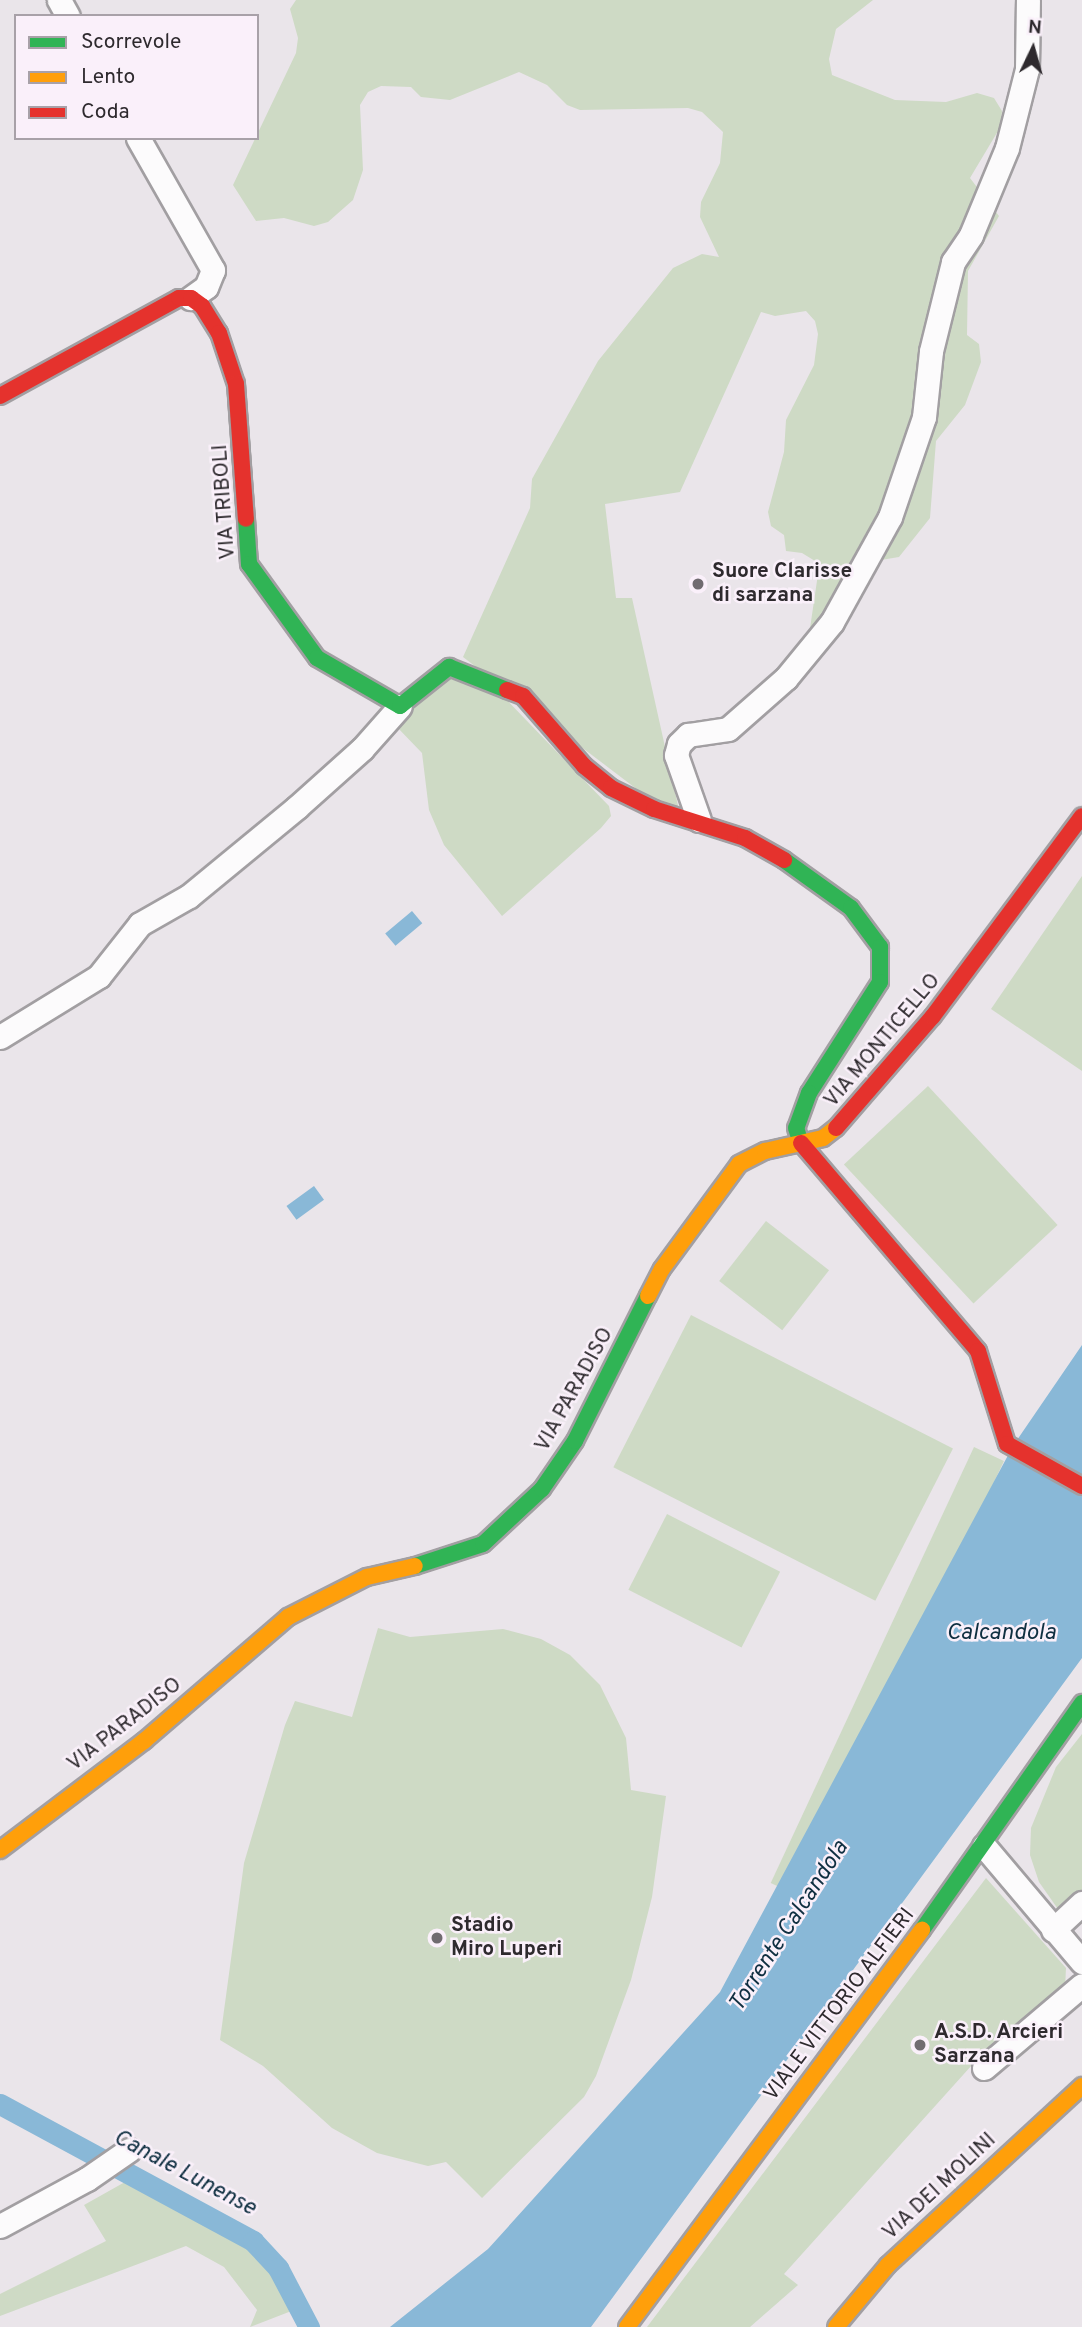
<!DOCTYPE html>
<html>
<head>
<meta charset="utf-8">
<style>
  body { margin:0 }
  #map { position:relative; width:1082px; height:2327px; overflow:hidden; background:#eae5ea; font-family:Overpass,sans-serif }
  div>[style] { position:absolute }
  .green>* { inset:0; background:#cedac5; transform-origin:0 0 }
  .water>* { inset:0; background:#89b8d7; transform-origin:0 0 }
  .canal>* { height:21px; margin:-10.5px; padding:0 10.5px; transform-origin:10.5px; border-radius:10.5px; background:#89b8d7 }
  .roads { filter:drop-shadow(2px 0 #a29fa2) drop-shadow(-2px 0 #a29fa2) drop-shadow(0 2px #a29fa2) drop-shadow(0 -2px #a29fa2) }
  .street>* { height:23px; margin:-11.5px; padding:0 11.5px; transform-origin:11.5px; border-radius:11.5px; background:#fcfbfc }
  .fast>* { height:16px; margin:-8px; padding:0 8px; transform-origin:8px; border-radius:8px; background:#30b455 }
  .slow>* { height:16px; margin:-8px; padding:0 8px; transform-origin:8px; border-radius:8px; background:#ff9f0a }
  .jam>* { height:16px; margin:-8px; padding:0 8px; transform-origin:8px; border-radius:8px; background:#e5322d }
  .dots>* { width:19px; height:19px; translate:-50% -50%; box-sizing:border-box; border:4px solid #faf0fa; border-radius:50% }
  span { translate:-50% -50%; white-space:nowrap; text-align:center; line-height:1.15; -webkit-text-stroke:5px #faf0fa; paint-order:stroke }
  .street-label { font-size:21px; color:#2e2a2e }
  .poi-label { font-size:21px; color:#2e2a2e; font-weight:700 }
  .left { translate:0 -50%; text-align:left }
  .water-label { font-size:23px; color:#0f2f41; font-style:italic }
  .legend { position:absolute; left:14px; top:14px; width:245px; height:126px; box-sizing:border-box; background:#faf0fa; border:2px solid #a8a1a8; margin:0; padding:9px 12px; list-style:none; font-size:21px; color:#2e2a2e }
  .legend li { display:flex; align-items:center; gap:14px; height:35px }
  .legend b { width:35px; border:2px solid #a8a1a8 }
  .north { position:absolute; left:998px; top:14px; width:70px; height:70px; -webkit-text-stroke:5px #faf0fa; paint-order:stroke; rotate:5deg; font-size:19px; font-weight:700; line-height:28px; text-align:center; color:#2e2a2e }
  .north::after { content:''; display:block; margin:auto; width:24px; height:32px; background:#2e2a2e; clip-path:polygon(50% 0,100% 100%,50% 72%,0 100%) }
</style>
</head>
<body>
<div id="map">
  <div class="green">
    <div style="clip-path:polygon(296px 0,873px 0,836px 29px,829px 59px,832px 75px,895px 100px,946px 102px,977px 93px,994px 98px,1002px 111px,1001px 126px,970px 178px,999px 216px,968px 271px,967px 335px,979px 344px,981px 362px,965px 405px,936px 441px,930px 518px,899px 557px,857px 564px,809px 635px,818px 574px,815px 561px,802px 553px,786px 551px,784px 535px,771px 526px,768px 512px,784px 452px,786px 420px,814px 365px,818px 334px,815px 321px,806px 311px,775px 316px,761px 312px,680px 492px,605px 504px,616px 598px,632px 598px,679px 810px,655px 803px,463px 657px,530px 508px,532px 479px,598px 361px,673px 268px,702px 254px,719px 257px,700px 217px,701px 202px,720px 163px,723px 132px,702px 112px,688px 108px,580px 110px,567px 105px,547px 85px,519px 72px,450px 100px,421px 97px,411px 87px,381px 86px,368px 92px,360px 105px,363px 170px,353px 200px,328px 222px,314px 226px,284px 218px,256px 221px,233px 185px,296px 53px,298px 38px,290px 9px)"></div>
    <div style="clip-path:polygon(444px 677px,500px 693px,609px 806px,611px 816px,601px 828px,502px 916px,444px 845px,429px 810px,422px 753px,395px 725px)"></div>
    <div style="clip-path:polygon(1082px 876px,1082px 1071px,991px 1009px)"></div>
    <div style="left:928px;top:1086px;width:190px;height:115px;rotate:47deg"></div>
    <div style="left:766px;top:1221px;width:80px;height:76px;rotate:38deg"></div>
    <div style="left:691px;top:1315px;width:294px;height:171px;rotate:27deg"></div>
    <div style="left:974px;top:1447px;width:33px;height:481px;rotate:25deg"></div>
    <div style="left:667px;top:1514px;width:127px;height:85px;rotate:27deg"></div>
    <div style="clip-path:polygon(378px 1628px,410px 1637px,503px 1629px,541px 1639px,570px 1655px,600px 1685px,626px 1738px,631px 1790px,666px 1796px,652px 1897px,631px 1980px,596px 2076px,584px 2097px,482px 2198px,446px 2162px,428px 2166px,377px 2153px,332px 2128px,263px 2066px,220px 2040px,244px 1863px,285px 1725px,295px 1701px,352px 1717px)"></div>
    <div style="clip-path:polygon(1082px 1734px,1082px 1892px,1060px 1912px,1039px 1882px,1030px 1855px,1031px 1828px,1056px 1767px)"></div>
    <div style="clip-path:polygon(986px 1878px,1066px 1968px,1065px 1989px,972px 2065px,784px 2274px,798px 2285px,750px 2327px,647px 2327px)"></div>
    <div style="clip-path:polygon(125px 2182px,239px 2242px,271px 2269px,294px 2310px,250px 2327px,257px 2310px,224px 2267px,186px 2246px,0 2316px,0 2294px,106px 2241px,84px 2205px)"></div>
  </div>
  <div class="water">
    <div style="left:412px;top:911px;width:16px;height:35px;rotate:50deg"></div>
    <div style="left:314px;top:1186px;width:17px;height:34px;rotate:54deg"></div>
    <div style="clip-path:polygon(1082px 1345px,1082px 1658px,591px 2327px,390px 2327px,488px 2249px,720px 1992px,1013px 1446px)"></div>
  </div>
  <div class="canal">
    <div style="left:0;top:2104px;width:288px;rotate:28.4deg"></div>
    <div style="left:253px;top:2241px;width:37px;rotate:47deg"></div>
    <div style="left:278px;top:2268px;width:67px;rotate:62.3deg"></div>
  </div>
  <div class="roads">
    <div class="street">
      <div style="left:59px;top:0;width:18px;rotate:61deg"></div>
      <div style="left:138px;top:138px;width:152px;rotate:60.4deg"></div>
      <div style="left:213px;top:270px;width:18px;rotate:112deg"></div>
      <div style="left:206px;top:287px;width:19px;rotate:144deg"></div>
      <div style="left:699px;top:820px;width:69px;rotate:-109.5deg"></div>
      <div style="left:676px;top:755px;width:11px;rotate:-75deg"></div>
      <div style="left:679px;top:744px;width:13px;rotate:-45deg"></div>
      <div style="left:688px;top:735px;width:40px;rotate:-8.5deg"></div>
      <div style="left:728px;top:729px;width:77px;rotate:-41.3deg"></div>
      <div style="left:786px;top:678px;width:72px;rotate:-50.6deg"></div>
      <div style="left:832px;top:622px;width:120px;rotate:-61.1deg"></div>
      <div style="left:890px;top:517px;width:106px;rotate:-71.2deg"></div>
      <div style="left:924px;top:417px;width:66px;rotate:-83.9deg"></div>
      <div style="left:931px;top:351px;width:92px;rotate:-76.1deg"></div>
      <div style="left:953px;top:262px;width:32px;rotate:-56deg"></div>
      <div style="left:971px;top:235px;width:94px;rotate:-67.5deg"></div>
      <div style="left:1007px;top:148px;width:81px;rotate:-75.8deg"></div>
      <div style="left:1027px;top:69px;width:69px;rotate:-89.2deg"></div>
      <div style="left:0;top:1037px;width:116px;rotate:-31.6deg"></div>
      <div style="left:99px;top:976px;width:66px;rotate:-51.7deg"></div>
      <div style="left:140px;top:924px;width:56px;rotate:-29.7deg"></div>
      <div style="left:189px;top:896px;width:139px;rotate:-39.4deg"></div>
      <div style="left:296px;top:808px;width:89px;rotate:-41.8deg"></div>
      <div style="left:362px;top:749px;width:57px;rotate:-48.5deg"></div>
      <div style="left:984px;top:1846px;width:152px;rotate:49.8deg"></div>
      <div style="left:1053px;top:1930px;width:40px;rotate:-43deg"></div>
      <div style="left:984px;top:2068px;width:128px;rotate:-40.3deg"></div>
      <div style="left:0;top:2226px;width:99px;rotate:-28.4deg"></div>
      <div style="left:87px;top:2179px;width:51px;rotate:-34.6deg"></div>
    </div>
    <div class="fast">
      <div style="left:246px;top:519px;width:45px;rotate:86.2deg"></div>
      <div style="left:249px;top:564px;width:116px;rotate:54.1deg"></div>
      <div style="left:317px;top:658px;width:96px;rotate:30deg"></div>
      <div style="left:400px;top:706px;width:63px;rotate:-38.5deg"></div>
      <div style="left:449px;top:667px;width:62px;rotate:21.6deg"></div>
      <div style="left:784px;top:860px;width:82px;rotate:35.6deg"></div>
      <div style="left:851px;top:908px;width:49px;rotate:53.4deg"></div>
      <div style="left:880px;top:947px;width:35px;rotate:90deg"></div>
      <div style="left:880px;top:982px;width:132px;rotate:122.6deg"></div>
      <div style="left:809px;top:1093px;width:37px;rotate:110deg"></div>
      <div style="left:796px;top:1128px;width:16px;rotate:72deg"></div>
      <div style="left:415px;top:1566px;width:71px;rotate:-17.9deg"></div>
      <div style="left:483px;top:1544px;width:81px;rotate:-43deg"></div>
      <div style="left:542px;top:1489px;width:58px;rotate:-55.5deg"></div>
      <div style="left:575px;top:1441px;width:162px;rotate:-63.3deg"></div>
      <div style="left:922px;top:1930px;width:278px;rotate:-54.8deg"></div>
    </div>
    <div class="slow">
      <div style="left:648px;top:1296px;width:30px;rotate:-63deg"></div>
      <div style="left:662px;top:1269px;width:130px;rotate:-53.7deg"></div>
      <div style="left:739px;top:1164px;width:29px;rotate:-27deg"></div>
      <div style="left:765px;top:1151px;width:59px;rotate:-12.6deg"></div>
      <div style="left:823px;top:1138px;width:16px;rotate:-38deg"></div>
      <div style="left:0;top:1850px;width:181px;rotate:-37.1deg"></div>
      <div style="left:144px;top:1741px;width:190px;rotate:-40.7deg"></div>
      <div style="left:288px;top:1617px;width:89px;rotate:-26.9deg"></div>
      <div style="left:367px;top:1577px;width:49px;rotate:-12.9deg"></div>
      <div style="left:627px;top:2327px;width:495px;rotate:-53.4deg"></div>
      <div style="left:836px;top:2327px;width:81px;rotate:-50deg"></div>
      <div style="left:888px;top:2265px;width:264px;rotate:-42.7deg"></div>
    </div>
    <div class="jam">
      <div style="left:0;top:396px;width:204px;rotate:-28.7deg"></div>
      <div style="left:179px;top:298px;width:12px"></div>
      <div style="left:191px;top:298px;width:14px;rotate:36deg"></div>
      <div style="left:202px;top:306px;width:32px;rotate:58deg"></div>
      <div style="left:219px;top:333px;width:54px;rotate:71.6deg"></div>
      <div style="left:236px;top:384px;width:135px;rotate:85.8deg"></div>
      <div style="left:507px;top:690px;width:17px;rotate:21deg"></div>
      <div style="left:523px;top:696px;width:93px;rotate:48.9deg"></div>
      <div style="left:584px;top:766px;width:35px;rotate:39deg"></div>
      <div style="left:611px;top:788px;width:48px;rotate:26deg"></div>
      <div style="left:654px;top:809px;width:96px;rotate:17.7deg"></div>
      <div style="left:745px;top:838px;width:45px;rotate:29.4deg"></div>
      <div style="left:836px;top:1128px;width:148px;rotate:-49.1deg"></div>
      <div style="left:933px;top:1016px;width:249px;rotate:-53.3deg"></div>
      <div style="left:801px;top:1143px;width:273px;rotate:49.6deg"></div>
      <div style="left:978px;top:1351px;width:97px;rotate:72.7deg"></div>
      <div style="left:1007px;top:1444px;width:86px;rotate:29.2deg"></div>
    </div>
  </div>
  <div class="dots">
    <div style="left:698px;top:584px;background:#706b70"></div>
    <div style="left:437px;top:1938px;background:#706b70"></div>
    <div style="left:920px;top:2045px;background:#706b70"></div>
  </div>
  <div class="street-label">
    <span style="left:225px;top:502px;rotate:-94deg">VIA TRIBOLI</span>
    <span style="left:883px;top:1041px;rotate:-50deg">VIA MONTICELLO</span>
    <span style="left:575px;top:1390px;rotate:-61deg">VIA PARADISO</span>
    <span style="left:125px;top:1725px;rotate:-38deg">VIA PARADISO</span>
    <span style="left:840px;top:2005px;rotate:-53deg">VIALE VITTORIO ALFIERI</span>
    <span style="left:940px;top:2187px;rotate:-43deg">VIA DEI MOLINI</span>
  </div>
  <div class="poi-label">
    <span class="left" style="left:712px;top:584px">Suore Clarisse<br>di sarzana</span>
    <span class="left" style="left:451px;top:1938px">Stadio<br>Miro Luperi</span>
    <span class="left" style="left:934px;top:2045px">A.S.D. Arcieri<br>Sarzana</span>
  </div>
  <div class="water-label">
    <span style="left:1001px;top:1634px">Calcandola</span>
    <span style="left:790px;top:1927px;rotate:-57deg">Torrente Calcandola</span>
    <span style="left:184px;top:2174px;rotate:28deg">Canale Lunense</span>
  </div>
  <ul class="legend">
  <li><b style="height:9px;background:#30b455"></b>Scorrevole</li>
  <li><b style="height:9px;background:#ff9f0a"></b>Lento</li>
  <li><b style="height:9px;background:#e5322d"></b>Coda</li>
  </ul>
  <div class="north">N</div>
</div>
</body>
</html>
